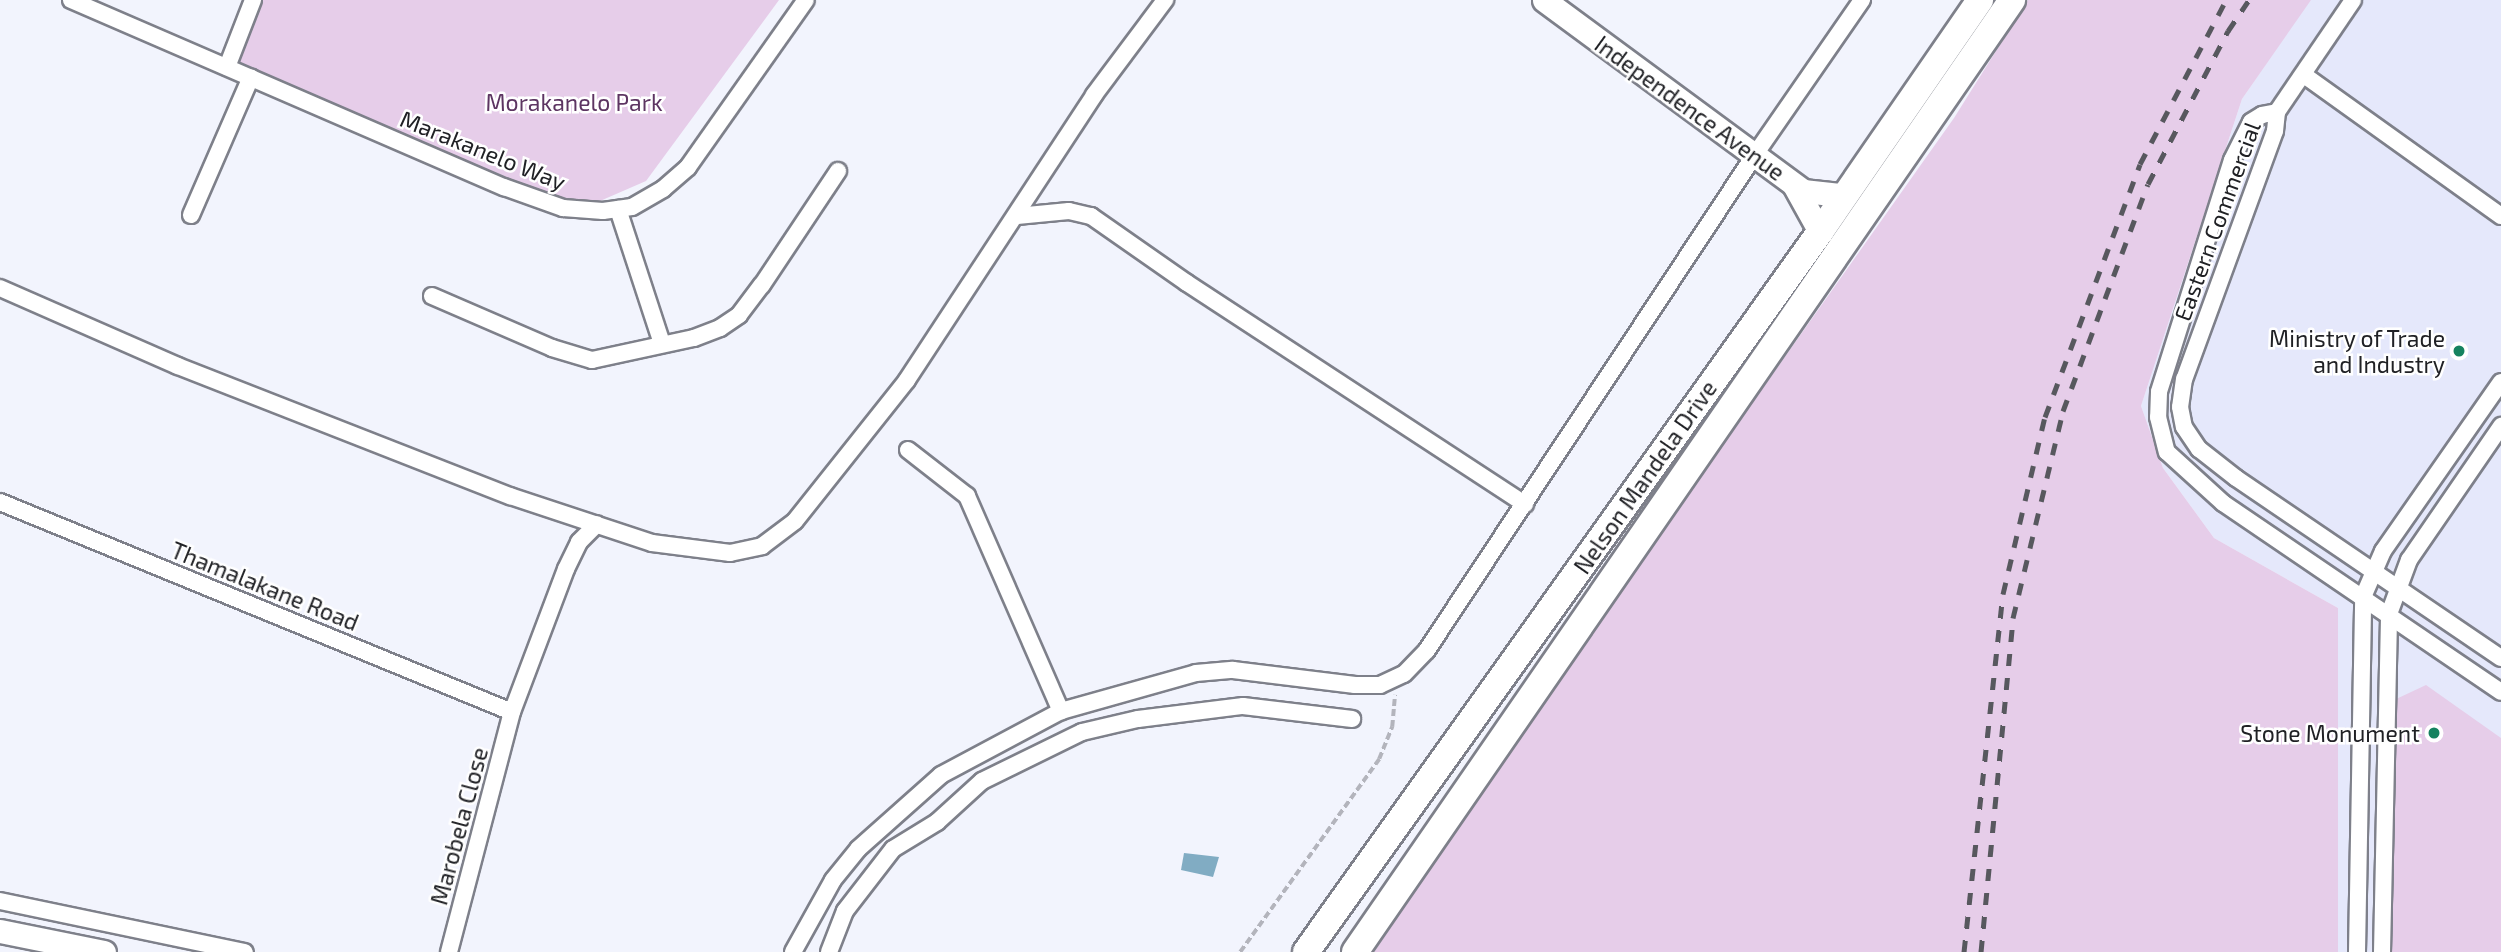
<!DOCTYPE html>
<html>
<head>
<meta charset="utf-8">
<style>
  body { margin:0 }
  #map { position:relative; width:2501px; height:952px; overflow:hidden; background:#f2f4fd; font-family:"Exo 2",sans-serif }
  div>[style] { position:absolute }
  .built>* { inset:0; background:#e5e8fb }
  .green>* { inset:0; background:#e6cde9 }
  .water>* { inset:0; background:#81acc3 }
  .path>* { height:3.5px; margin-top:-1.75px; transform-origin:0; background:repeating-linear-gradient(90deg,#b3b4bc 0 7px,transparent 0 10.5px) }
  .roads { filter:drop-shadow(2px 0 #7e808a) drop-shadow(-2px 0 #7e808a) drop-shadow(0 2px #7e808a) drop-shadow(0 -2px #7e808a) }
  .street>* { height:16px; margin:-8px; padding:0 8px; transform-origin:8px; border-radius:8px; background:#fff }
  .secondary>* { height:23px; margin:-11.5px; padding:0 11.5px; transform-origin:11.5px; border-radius:11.5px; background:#fff }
  .primary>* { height:26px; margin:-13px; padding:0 13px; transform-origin:13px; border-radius:13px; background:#fff }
  .rail>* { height:5px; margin-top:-2.5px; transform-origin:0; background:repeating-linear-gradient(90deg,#57585e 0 12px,transparent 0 24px) }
  .dots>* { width:19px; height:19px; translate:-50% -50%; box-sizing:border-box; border:4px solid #fff; border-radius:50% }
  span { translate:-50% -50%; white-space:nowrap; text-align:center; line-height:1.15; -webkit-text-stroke:5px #fff; paint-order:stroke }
  .park-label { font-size:23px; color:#5d3562 }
  .street-label { font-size:23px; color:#202125 }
  .poi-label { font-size:23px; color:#202125 }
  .right { translate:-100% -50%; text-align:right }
</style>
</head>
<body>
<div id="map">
  <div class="built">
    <div style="clip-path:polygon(2310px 0,2501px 0,2501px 952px,2338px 952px,2338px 608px,2214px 538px,2163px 468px,2141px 406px,2242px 99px)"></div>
  </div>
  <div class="green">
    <div style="clip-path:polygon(255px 0,779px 0,646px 181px,600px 201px,563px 208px,227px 67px)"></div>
    <div style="clip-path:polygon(2028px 0,2311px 0,2242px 99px,2141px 406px,2163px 468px,2214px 538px,2338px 608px,2338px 952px,1374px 952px,1563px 670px,1954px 118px)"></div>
    <div style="clip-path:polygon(2426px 685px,2501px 738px,2501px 952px,2391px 952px,2394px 700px)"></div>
  </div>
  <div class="water">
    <div style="clip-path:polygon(1184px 853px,1219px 857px,1213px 877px,1181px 870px)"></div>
  </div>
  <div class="path">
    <div style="left:1240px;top:952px;width:238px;rotate:-54.2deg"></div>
    <div style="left:1379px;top:759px;width:35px;rotate:-68deg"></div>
    <div style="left:1392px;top:727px;width:32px;rotate:-85deg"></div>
  </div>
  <div class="roads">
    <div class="street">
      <div style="left:71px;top:0;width:472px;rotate:23.4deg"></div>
      <div style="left:504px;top:187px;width:63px;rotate:19.6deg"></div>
      <div style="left:563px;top:208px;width:40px;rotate:4.3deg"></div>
      <div style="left:603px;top:211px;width:29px;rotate:-8deg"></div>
      <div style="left:632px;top:207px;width:36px;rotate:-30deg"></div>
      <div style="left:663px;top:189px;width:33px;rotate:-41deg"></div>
      <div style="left:688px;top:167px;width:204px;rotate:-54.8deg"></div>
      <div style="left:227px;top:67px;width:72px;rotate:-68.8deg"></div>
      <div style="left:2304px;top:75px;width:242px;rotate:35.6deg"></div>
      <div style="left:2277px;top:112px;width:15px;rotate:169deg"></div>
      <div style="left:2262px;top:115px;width:13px;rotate:148deg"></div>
      <div style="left:2251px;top:122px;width:42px;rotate:116.6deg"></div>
      <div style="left:2232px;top:160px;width:243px;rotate:107.5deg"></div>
      <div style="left:2159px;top:392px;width:25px;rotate:92deg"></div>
      <div style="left:2158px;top:417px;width:36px;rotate:76deg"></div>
      <div style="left:2167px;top:452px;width:76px;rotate:42.3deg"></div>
      <div style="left:2223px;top:503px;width:336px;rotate:34.2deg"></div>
      <div style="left:2277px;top:112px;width:19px;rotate:96deg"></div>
      <div style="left:2275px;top:131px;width:264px;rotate:110.1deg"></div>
      <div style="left:2184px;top:379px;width:28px;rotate:98deg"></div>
      <div style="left:2180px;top:407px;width:20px;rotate:79deg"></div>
      <div style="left:2184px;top:427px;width:27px;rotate:56deg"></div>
      <div style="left:2199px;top:449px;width:47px;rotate:38.1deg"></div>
      <div style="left:2236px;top:478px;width:320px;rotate:34.2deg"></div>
      <div style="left:2277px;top:112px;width:135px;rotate:-55.8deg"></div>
      <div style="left:618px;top:209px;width:142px;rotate:71.9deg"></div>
      <div style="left:191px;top:215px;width:150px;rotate:-66.5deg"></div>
      <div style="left:1017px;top:216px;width:52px;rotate:-5.5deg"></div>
      <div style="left:1069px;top:211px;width:23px;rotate:13deg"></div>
      <div style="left:1091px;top:216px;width:117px;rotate:34.9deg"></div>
      <div style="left:1187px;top:283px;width:404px;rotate:33.2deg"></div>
      <div style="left:0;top:288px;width:194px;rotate:23.7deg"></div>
      <div style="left:178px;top:366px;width:357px;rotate:21.4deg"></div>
      <div style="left:510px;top:496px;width:150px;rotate:18.3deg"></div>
      <div style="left:652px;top:543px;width:79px;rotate:7.3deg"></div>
      <div style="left:730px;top:553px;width:33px;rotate:-12deg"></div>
      <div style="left:762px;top:546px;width:41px;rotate:-37.1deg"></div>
      <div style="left:795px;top:521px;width:180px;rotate:-51.5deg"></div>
      <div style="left:907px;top:380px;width:341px;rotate:-56.7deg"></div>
      <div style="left:1094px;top:95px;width:119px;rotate:-53.2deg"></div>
      <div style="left:432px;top:296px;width:131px;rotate:23.4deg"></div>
      <div style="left:552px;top:348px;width:42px;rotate:16.7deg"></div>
      <div style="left:592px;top:360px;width:104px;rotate:-12.2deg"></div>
      <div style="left:694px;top:338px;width:28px;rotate:-21deg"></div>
      <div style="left:720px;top:328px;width:23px;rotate:-34deg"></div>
      <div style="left:739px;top:315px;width:38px;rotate:-53deg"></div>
      <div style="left:762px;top:285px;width:137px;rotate:-56.3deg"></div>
      <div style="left:908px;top:450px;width:75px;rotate:37.9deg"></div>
      <div style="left:967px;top:496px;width:235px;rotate:66.4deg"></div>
      <div style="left:0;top:502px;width:553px;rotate:22.3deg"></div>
      <div style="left:0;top:901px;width:250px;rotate:11.8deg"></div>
      <div style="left:449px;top:952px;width:248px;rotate:-75.3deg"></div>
      <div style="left:512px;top:712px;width:153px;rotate:-69.3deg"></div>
      <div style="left:566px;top:569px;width:30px;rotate:-64deg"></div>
      <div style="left:579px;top:542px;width:25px;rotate:-45deg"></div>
      <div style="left:793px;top:952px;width:82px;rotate:-60.9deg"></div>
      <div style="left:833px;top:880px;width:40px;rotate:-51deg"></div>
      <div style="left:858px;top:849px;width:111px;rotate:-41.7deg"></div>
      <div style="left:941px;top:775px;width:136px;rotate:-28.1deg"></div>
      <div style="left:1061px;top:711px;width:140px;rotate:-15.7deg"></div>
      <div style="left:1196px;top:673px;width:37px;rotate:-5deg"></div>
      <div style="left:1233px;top:670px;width:123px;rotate:7deg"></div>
      <div style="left:1355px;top:685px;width:25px"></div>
      <div style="left:1380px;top:685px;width:26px;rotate:-25deg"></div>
      <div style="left:1404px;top:674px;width:33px;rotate:-46deg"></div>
      <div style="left:1427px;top:650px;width:592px;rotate:-56.5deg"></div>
      <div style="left:1754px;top:156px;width:190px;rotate:-55.3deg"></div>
      <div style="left:829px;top:952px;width:44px;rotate:-68.7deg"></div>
      <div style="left:845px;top:911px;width:78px;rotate:-52.3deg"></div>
      <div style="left:893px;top:849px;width:52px;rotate:-31.5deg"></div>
      <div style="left:937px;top:822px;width:61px;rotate:-42.3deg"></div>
      <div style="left:982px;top:781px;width:111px;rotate:-26.1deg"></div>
      <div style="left:1082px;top:732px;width:57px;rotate:-13.1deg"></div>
      <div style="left:1138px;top:719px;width:106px;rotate:-7.1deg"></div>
      <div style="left:1243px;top:706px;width:110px;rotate:6.8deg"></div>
      <div style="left:2357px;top:952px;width:355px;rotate:-89deg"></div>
      <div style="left:2363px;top:597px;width:50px;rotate:-66.5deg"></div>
      <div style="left:2383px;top:551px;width:206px;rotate:-55.1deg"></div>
      <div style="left:2382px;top:952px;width:338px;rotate:-88.8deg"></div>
      <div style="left:2389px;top:614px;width:58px;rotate:-69.7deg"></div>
      <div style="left:2409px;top:560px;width:163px;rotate:-55.5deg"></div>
    </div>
    <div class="secondary">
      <div style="left:1544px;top:0;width:322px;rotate:36.4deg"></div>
      <div style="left:1803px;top:191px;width:39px;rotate:6deg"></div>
      <div style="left:1794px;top:185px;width:54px;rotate:61deg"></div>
      <div style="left:0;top:931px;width:106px;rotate:11.4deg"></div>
    </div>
    <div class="primary">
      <div style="left:1306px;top:952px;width:885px;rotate:-54.48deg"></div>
      <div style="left:1820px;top:232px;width:282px;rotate:-55.4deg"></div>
      <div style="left:1355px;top:952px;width:1157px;rotate:-55.39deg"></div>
    </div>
  </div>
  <div class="rail">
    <div style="left:1964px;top:952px;width:360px;rotate:-83.8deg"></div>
    <div style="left:2003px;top:594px;width:182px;rotate:-76.7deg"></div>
    <div style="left:2045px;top:417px;width:270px;rotate:-69.4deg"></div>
    <div style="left:2140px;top:164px;width:185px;rotate:-62.3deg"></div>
    <div style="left:1981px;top:952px;width:336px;rotate:-84.5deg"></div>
    <div style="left:2013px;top:618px;width:213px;rotate:-76.4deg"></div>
    <div style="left:2063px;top:411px;width:242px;rotate:-69.5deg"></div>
    <div style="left:2148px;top:184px;width:173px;rotate:-62.4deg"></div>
    <div style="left:2228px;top:31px;width:37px;rotate:-56deg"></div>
  </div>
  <div class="dots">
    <div style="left:2459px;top:351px;background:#15825f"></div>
    <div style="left:2434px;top:733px;background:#15825f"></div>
  </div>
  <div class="park-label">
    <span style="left:574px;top:102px">Morakanelo Park</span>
  </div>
  <div class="street-label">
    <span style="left:1690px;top:108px;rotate:36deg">Independence Avenue</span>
    <span style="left:483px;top:150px;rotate:22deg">Marakanelo Way</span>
    <span style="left:2217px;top:221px;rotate:-70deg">Eastern Commercial</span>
    <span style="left:1645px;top:477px;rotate:-55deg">Nelson Mandela Drive</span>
    <span style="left:265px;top:586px;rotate:22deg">Thamalakane Road</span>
    <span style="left:459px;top:826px;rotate:-75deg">Marobela Close</span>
  </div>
  <div class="poi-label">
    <span class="right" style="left:2445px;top:351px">Ministry of Trade<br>and Industry</span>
    <span class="right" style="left:2420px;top:733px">Stone Monument</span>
  </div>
</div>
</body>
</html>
